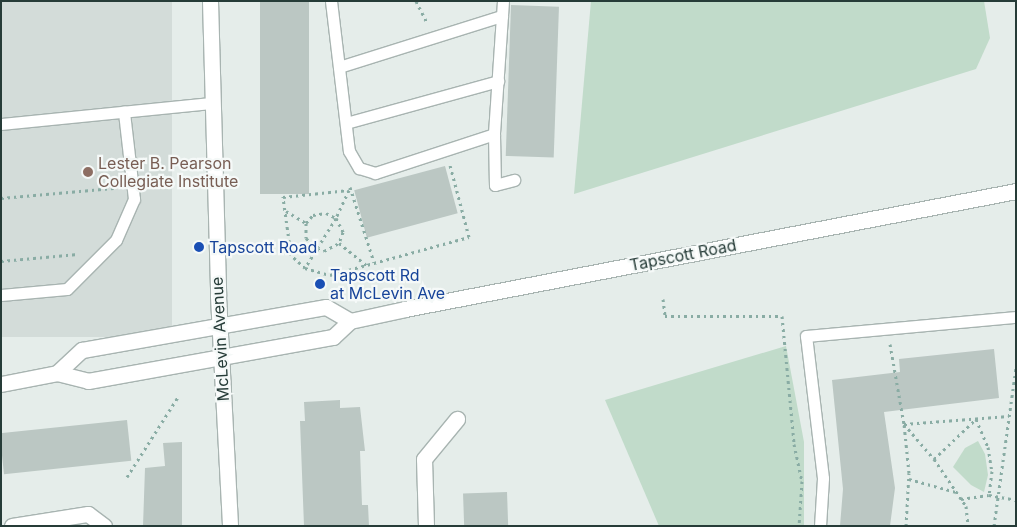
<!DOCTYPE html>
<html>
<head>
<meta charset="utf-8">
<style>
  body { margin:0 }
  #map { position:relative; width:1017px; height:527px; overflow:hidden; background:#e5edea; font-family:Inter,sans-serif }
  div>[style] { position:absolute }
  .built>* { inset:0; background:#d3dcd9; transform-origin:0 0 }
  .green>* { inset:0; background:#c1dbca }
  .building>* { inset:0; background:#bbc7c3; transform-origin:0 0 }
  .path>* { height:3px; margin-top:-1.5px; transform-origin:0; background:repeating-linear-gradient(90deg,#89aca4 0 2.5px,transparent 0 6.5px) }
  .roads { filter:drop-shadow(1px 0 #a8b4b1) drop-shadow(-1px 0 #a8b4b1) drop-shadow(0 1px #a8b4b1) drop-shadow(0 -1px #a8b4b1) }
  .service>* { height:11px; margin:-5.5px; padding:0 5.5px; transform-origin:5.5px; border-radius:5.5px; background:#fff }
  .minor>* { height:15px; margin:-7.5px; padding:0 7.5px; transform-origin:7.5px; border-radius:7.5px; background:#fff }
  .tertiary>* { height:15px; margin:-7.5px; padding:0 7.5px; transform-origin:7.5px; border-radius:7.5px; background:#fff }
  .dots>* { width:14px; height:14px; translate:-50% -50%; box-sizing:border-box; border:2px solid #f5f9f8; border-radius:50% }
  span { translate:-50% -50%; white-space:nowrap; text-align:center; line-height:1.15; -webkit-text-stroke:4.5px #f5f9f8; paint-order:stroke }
  .education-label { font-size:16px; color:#785e54 }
  .left { translate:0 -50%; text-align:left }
  .transit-label { font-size:16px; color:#164399 }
  .street-label { font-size:16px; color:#263c38 }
  .frame { position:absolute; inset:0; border:2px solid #263c38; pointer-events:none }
</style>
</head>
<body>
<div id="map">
  <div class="built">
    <div style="left:1px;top:1px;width:171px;height:336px"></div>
  </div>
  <div class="green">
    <div style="clip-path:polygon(591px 1px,984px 1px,990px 38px,976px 69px,574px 194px)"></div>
    <div style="clip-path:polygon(786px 346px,804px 442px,804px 526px,659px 526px,605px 400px)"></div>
    <div style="clip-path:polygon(978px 441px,985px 454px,988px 475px,984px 492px,971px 485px,953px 467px,965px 448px)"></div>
  </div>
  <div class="building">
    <div style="left:260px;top:1px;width:49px;height:193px"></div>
    <div style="left:511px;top:5px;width:48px;height:151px;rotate:2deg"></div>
    <div style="left:445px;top:166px;width:49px;height:94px;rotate:75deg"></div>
    <div style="clip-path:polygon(994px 349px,999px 398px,884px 412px,895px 488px,890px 526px,840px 526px,843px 489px,832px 380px,900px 372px,899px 359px)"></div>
    <div style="clip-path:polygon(340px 400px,340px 408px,360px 407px,365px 451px,360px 451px,362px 505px,368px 505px,369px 526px,304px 526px,300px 421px,305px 421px,304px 402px)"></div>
    <div style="left:127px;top:420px;width:41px;height:128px;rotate:84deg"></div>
    <div style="clip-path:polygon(182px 442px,182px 526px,143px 526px,145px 468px,165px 466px,163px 443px)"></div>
    <div style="left:507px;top:492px;width:34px;height:44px;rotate:88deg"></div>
  </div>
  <div class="path">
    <div style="left:416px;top:1px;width:25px;rotate:63deg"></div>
    <div style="left:350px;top:187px;width:79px;rotate:72.3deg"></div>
    <div style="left:349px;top:190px;width:31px;rotate:115deg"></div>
    <div style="left:336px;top:218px;width:59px;rotate:121.8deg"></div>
    <div style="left:305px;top:268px;width:19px;rotate:-137deg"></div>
    <div style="left:291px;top:255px;width:59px;rotate:-97.9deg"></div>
    <div style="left:283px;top:197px;width:66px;rotate:-6.1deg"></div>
    <div style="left:1px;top:198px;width:113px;rotate:-5.1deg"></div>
    <div style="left:286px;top:211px;width:23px;rotate:31deg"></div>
    <div style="left:306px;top:223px;width:11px;rotate:-49deg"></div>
    <div style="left:313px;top:215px;width:13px;rotate:-9deg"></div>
    <div style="left:326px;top:213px;width:11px;rotate:27deg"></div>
    <div style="left:336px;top:218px;width:16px;rotate:63deg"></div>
    <div style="left:343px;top:232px;width:12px;rotate:110deg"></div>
    <div style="left:339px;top:243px;width:35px;rotate:39deg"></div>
    <div style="left:306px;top:223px;width:15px;rotate:90deg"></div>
    <div style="left:306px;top:238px;width:16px;rotate:45deg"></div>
    <div style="left:317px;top:249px;width:7px;rotate:16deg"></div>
    <div style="left:324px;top:251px;width:17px;rotate:-28deg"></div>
    <div style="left:1px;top:261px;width:77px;rotate:-5.2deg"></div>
    <div style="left:305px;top:268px;width:26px;rotate:16deg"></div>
    <div style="left:330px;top:275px;width:144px;rotate:-15.3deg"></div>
    <div style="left:469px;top:237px;width:74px;rotate:-104.8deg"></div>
    <div style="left:663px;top:299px;width:17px;rotate:83deg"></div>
    <div style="left:665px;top:316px;width:117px"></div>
    <div style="left:782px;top:316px;width:129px;rotate:84.6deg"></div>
    <div style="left:794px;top:444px;width:38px;rotate:78deg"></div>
    <div style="left:802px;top:481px;width:45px;rotate:93.8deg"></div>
    <div style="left:890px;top:344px;width:81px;rotate:80.1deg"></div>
    <div style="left:904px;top:424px;width:105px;rotate:-4.4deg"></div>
    <div style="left:934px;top:459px;width:58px;rotate:-43.6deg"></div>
    <div style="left:976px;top:419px;width:30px;rotate:67deg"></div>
    <div style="left:988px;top:447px;width:24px;rotate:81deg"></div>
    <div style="left:992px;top:471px;width:24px;rotate:97deg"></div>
    <div style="left:127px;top:477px;width:95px;rotate:-57.5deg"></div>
    <div style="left:909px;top:479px;width:49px;rotate:15.5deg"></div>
    <div style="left:961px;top:499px;width:28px;rotate:-8deg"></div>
    <div style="left:989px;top:495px;width:27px;rotate:10deg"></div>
    <div style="left:906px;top:526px;width:53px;rotate:-86.8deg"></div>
    <div style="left:909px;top:473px;width:49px;rotate:-95.8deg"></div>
    <div style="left:904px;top:424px;width:46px;rotate:49.4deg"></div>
    <div style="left:934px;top:459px;width:57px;rotate:55.8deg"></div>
    <div style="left:966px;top:506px;width:20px;rotate:84deg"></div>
    <div style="left:994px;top:526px;width:160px;rotate:-82.1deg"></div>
  </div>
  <div class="roads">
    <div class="service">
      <div style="left:331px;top:1px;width:151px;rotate:83.2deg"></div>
      <div style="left:349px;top:151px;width:20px;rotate:60deg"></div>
      <div style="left:359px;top:168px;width:17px;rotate:17deg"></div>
      <div style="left:375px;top:173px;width:125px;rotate:-18.1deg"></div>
      <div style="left:503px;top:1px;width:133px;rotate:93.9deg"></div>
      <div style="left:494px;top:134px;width:51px;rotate:88.9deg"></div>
      <div style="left:495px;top:185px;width:20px;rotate:-15deg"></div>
      <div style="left:339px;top:67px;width:171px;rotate:-17.4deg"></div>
      <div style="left:346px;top:123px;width:158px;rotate:-15.4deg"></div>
      <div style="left:1px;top:124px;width:213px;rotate:-5.7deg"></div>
      <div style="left:1px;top:295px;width:66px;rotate:-5.2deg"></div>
      <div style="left:67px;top:289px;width:69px;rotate:-45deg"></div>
      <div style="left:116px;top:240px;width:45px;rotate:-66.3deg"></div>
      <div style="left:134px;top:199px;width:88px;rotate:-96.6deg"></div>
      <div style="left:820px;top:526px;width:48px;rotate:-86.4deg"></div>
      <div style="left:823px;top:478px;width:143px;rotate:-96.8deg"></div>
      <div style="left:806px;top:336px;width:211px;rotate:-5.2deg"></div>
    </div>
    <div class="minor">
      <div style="left:12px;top:526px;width:77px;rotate:-9deg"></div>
      <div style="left:88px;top:514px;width:20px;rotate:37deg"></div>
      <div style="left:426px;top:526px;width:67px;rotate:-91.7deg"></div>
      <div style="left:424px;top:459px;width:52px;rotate:-50.5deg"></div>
    </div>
    <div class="tertiary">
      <div style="left:210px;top:1px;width:295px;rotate:88.4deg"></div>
      <div style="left:218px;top:296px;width:230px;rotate:87deg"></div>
      <div style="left:57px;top:373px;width:34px;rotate:-43deg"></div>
      <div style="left:82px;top:350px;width:248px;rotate:-10deg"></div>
      <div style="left:326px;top:307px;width:28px;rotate:30deg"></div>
      <div style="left:1px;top:384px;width:57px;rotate:-11.1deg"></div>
      <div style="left:57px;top:373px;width:32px;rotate:14deg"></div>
      <div style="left:88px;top:381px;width:249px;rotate:-10.2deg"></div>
      <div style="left:333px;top:337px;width:23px;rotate:-43deg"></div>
      <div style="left:350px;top:321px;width:56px;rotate:-12.3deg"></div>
      <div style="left:405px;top:309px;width:622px;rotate:-10.93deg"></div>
    </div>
  </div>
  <div class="dots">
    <div style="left:88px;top:172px;background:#8d6e63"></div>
    <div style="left:199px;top:247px;background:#1a4fb4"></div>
    <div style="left:320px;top:284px;background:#1a4fb4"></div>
  </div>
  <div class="education-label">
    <span class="left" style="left:98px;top:172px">Lester B. Pearson<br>Collegiate Institute</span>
  </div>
  <div class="transit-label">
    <span class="left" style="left:209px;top:247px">Tapscott Road</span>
    <span class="left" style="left:330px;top:284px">Tapscott Rd<br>at McLevin Ave</span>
  </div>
  <div class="street-label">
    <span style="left:683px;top:255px;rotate:-11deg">Tapscott Road</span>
    <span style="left:220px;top:339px;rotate:-93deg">McLevin Avenue</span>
  </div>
  <div class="frame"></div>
</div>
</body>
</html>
